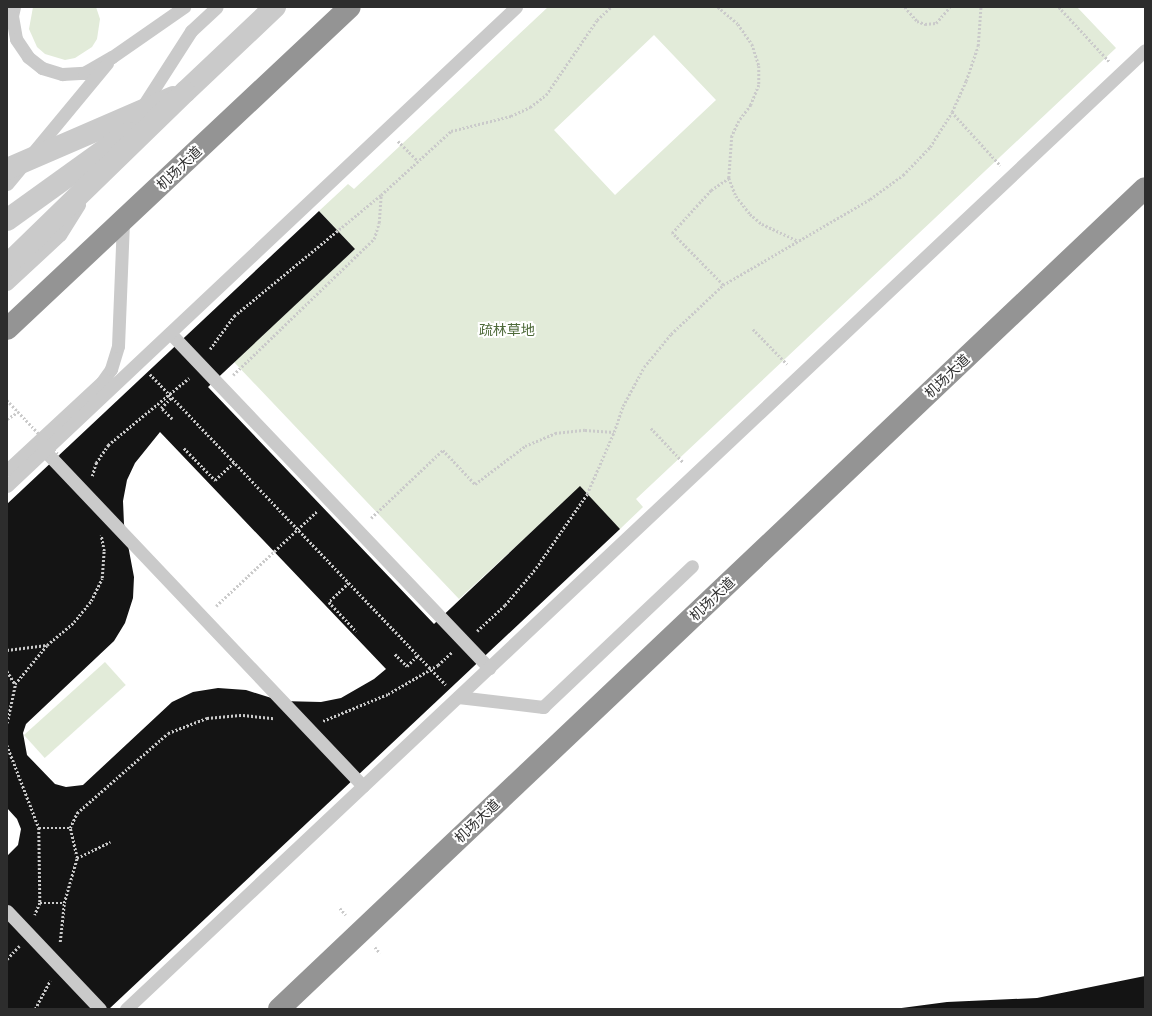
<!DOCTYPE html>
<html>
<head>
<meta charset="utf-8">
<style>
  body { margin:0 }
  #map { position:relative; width:1152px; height:1016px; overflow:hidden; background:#fff; font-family:Inter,"Noto Sans SC",sans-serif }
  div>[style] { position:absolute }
  .green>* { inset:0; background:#e2ebd9; transform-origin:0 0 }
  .building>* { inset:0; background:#141414 }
  .path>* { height:2.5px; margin-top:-1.25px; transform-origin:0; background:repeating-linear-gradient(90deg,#cacaca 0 2px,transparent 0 4px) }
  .lane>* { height:13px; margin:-6.5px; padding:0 6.5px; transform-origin:6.5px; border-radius:6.5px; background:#cacaca }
  .street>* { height:22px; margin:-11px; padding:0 11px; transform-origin:11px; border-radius:11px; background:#cacaca }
  .highway>* { height:22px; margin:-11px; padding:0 11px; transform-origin:11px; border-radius:11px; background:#949494 }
  .path-bridge>* { height:2.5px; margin-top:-1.25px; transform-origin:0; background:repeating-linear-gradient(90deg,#cacaca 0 2px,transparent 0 4px) }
  .street-bridge>* { height:22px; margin:-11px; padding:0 11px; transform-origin:11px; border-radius:11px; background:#cacaca }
  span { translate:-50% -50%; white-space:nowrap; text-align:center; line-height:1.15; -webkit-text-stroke:4px #fff; paint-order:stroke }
  .street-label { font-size:14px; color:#2d2d2d }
  .park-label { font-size:14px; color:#4d6939 }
  .frame { position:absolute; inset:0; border:8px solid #2d2d2d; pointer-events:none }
</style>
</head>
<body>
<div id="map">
  <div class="green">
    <div style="clip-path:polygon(33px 7px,96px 7px,100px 19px,97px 39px,92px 47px,75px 58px,65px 60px,45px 54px,37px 47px,29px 29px)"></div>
    <div style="clip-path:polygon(evenodd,548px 7px,1077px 7px,1116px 48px,636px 499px,643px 507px,620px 529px,580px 487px,459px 599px,234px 362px,355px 249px,319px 211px,348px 184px,354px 189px,548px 7px,654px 35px,716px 100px,615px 195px,554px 130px,654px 35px)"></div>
    <div style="left:105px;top:662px;width:31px;height:109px;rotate:48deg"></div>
  </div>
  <div class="building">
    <div style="clip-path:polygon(evenodd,319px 211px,355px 249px,208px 387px,434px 624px,580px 486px,620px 529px,109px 1009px,7px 1009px,7px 856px,18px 845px,21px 829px,17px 819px,7px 808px,7px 504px,319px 211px,160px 432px,386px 669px,374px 679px,341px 698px,321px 702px,281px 701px,246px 690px,218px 688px,193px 692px,172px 702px,83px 785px,66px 787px,55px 784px,27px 755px,23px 733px,26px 724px,114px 641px,125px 623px,133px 598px,134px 577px,124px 524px,123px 501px,127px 480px,135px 463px,160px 432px)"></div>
    <div style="clip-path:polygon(1145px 976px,1145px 1009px,894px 1009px,947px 1002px,1037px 998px)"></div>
  </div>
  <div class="path">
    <div style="left:718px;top:7px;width:26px;rotate:40deg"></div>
    <div style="left:738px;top:24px;width:24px;rotate:55deg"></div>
    <div style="left:752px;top:44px;width:23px;rotate:72deg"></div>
    <div style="left:759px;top:66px;width:19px;rotate:90deg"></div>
    <div style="left:759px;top:85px;width:22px;rotate:112deg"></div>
    <div style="left:751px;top:105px;width:20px;rotate:127deg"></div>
    <div style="left:739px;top:121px;width:17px;rotate:115deg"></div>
    <div style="left:732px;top:136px;width:42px;rotate:94.1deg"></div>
    <div style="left:729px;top:178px;width:19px;rotate:69deg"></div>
    <div style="left:736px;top:196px;width:23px;rotate:52deg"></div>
    <div style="left:750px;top:214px;width:16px;rotate:40deg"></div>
    <div style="left:762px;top:224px;width:38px;rotate:25deg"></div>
    <div style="left:905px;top:7px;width:18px;rotate:49deg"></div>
    <div style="left:917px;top:21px;width:9px;rotate:21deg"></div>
    <div style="left:925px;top:24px;width:11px;rotate:-5deg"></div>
    <div style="left:936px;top:23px;width:21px;rotate:-49deg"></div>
    <div style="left:1059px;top:7px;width:74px;rotate:47.2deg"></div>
    <div style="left:952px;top:112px;width:72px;rotate:47.8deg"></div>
    <div style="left:398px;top:141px;width:28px;rotate:45deg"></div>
    <div style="left:723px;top:285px;width:73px;rotate:-134.4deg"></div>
    <div style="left:672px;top:233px;width:58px;rotate:-47.8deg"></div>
    <div style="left:711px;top:190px;width:22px;rotate:-34deg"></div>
    <div style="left:753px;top:329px;width:49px;rotate:45.8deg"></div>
    <div style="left:210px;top:349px;width:41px;rotate:-54deg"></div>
    <div style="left:234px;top:316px;width:190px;rotate:-39.5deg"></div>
    <div style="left:381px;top:195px;width:95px;rotate:-42.4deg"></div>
    <div style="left:451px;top:131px;width:62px;rotate:-14deg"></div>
    <div style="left:511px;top:116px;width:21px;rotate:-25deg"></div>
    <div style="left:530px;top:107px;width:20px;rotate:-37deg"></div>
    <div style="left:546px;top:95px;width:91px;rotate:-55.8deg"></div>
    <div style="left:597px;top:20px;width:19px;rotate:-43deg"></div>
    <div style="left:150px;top:374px;width:429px;rotate:46.4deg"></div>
    <div style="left:233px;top:375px;width:196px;rotate:-44deg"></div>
    <div style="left:374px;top:239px;width:17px;rotate:-73deg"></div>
    <div style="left:379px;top:223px;width:28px;rotate:-86deg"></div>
    <div style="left:7px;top:419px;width:13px;rotate:-32deg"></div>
    <div style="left:172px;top:419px;width:16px;rotate:-135deg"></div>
    <div style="left:161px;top:408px;width:16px;rotate:-45deg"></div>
    <div style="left:651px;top:428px;width:47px;rotate:46.7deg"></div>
    <div style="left:184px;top:448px;width:45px;rotate:45.9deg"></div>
    <div style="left:215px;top:480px;width:26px;rotate:-43deg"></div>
    <div style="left:92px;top:476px;width:14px;rotate:-73deg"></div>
    <div style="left:96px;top:463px;width:22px;rotate:-56deg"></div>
    <div style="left:108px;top:445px;width:105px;rotate:-39.6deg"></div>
    <div style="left:371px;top:518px;width:99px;rotate:-43.4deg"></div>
    <div style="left:443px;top:450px;width:47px;rotate:46.7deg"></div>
    <div style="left:475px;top:484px;width:63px;rotate:-37.2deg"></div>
    <div style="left:525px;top:446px;width:33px;rotate:-23deg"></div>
    <div style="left:555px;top:433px;width:30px;rotate:-6deg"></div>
    <div style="left:585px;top:430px;width:29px;rotate:4deg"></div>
    <div style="left:349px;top:583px;width:28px;rotate:136deg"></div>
    <div style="left:329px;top:602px;width:40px;rotate:47deg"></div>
    <div style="left:216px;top:606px;width:139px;rotate:-43.2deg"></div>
    <div style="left:477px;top:631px;width:38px;rotate:-43deg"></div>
    <div style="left:505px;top:605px;width:48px;rotate:-50deg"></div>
    <div style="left:536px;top:568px;width:90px;rotate:-55.4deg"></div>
    <div style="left:587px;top:494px;width:68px;rotate:-66.5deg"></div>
    <div style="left:614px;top:432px;width:28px;rotate:-71deg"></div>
    <div style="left:623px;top:406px;width:44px;rotate:-61.7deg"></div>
    <div style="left:644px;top:367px;width:43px;rotate:-50.7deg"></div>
    <div style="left:671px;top:334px;width:71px;rotate:-43.3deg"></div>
    <div style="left:723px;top:285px;width:170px;rotate:-30.3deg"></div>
    <div style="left:870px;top:199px;width:41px;rotate:-36deg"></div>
    <div style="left:903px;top:175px;width:39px;rotate:-46deg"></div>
    <div style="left:930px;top:147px;width:41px;rotate:-57.8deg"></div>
    <div style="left:952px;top:112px;width:34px;rotate:-66deg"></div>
    <div style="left:966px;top:81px;width:37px;rotate:-71deg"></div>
    <div style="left:978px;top:46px;width:39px;rotate:-86deg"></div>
    <div style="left:7px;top:650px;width:40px;rotate:-7.1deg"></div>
    <div style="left:47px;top:645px;width:35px;rotate:-40deg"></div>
    <div style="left:74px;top:622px;width:27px;rotate:-51deg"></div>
    <div style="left:91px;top:601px;width:25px;rotate:-64deg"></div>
    <div style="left:102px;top:578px;width:27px;rotate:-86deg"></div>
    <div style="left:104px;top:551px;width:16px;rotate:-101deg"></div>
    <div style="left:395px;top:654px;width:17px;rotate:45deg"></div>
    <div style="left:407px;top:666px;width:16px;rotate:-45deg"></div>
    <div style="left:7px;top:671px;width:15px;rotate:58deg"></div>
    <div style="left:323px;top:721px;width:70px;rotate:-22.6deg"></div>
    <div style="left:388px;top:694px;width:58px;rotate:-30.1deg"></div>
    <div style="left:438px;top:665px;width:19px;rotate:-43deg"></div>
    <div style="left:7px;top:723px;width:40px;rotate:-78deg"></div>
    <div style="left:15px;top:684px;width:50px;rotate:-50.6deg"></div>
    <div style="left:7px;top:745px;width:89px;rotate:68.9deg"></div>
    <div style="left:39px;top:828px;width:75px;rotate:89.2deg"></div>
    <div style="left:40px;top:903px;width:13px;rotate:113deg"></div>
    <div style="left:39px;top:828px;width:31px"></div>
    <div style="left:77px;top:858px;width:31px;rotate:-103deg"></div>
    <div style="left:70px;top:828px;width:17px;rotate:-65deg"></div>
    <div style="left:77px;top:813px;width:121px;rotate:-41.3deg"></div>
    <div style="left:168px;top:733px;width:42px;rotate:-21deg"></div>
    <div style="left:207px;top:718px;width:36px;rotate:-5deg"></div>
    <div style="left:243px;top:715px;width:31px;rotate:6deg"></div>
    <div style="left:40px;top:903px;width:24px"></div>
    <div style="left:340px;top:908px;width:9px;rotate:49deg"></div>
    <div style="left:60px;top:942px;width:39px;rotate:-84deg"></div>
    <div style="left:64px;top:903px;width:47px;rotate:-73.9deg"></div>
    <div style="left:77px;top:858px;width:37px;rotate:-26deg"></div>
    <div style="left:375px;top:947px;width:8px;rotate:50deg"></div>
    <div style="left:7px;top:959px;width:18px;rotate:-47deg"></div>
    <div style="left:35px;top:1009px;width:32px;rotate:-62deg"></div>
  </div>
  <div class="lane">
    <div style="left:14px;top:7px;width:9px;rotate:103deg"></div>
    <div style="left:12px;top:16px;width:23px;rotate:80deg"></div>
    <div style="left:16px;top:39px;width:22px;rotate:56deg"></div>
    <div style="left:28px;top:57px;width:18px;rotate:38deg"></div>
    <div style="left:42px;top:68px;width:21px;rotate:17deg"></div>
    <div style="left:62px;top:74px;width:22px;rotate:-3deg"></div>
    <div style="left:84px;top:73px;width:32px;rotate:-30deg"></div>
    <div style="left:112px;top:57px;width:88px;rotate:-34.8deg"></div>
    <div style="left:141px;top:109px;width:93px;rotate:-57.3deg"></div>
    <div style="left:191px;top:31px;width:35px;rotate:-43deg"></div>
    <div style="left:7px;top:184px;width:157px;rotate:-50.4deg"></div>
    <div style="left:7px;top:284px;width:72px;rotate:-42.8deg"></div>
    <div style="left:60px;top:235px;width:36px;rotate:-58deg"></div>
    <div style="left:170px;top:333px;width:463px;rotate:46.4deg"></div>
    <div style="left:45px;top:451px;width:462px;rotate:46.5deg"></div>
    <div style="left:7px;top:470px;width:129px;rotate:-42.8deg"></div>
    <div style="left:102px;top:382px;width:16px;rotate:-55deg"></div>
    <div style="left:111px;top:369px;width:24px;rotate:-73deg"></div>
    <div style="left:118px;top:346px;width:126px;rotate:-87.7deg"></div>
    <div style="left:7px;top:486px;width:699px;rotate:-43.26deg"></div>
    <div style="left:458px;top:697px;width:86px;rotate:6.7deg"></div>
    <div style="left:543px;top:707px;width:205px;rotate:-43.4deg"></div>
    <div style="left:7px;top:911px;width:135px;rotate:46.5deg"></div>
    <div style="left:126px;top:1009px;width:1399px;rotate:-43.26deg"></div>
  </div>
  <div class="street">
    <div style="left:185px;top:92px;width:124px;rotate:-43.4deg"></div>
  </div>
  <div class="highway">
    <div style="left:7px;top:329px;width:470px;rotate:-43.2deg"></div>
    <div style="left:279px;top:1009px;width:1193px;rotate:-43.47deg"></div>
  </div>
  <div class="path-bridge">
    <div style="left:7px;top:400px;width:76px;rotate:46.6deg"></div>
  </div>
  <div class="street-bridge">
    <div style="left:7px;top:169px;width:181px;rotate:-23.4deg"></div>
    <div style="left:7px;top:220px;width:149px;rotate:-35.7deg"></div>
    <div style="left:7px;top:265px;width:248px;rotate:-44.2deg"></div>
  </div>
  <div class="street-label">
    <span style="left:179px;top:168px;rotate:-43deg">机场大道</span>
    <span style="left:947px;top:376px;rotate:-43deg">机场大道</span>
    <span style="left:712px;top:599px;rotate:-43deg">机场大道</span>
    <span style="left:477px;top:821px;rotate:-43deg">机场大道</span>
  </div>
  <div class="park-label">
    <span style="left:507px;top:330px">疏林草地</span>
  </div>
  <div class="frame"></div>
</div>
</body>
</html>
